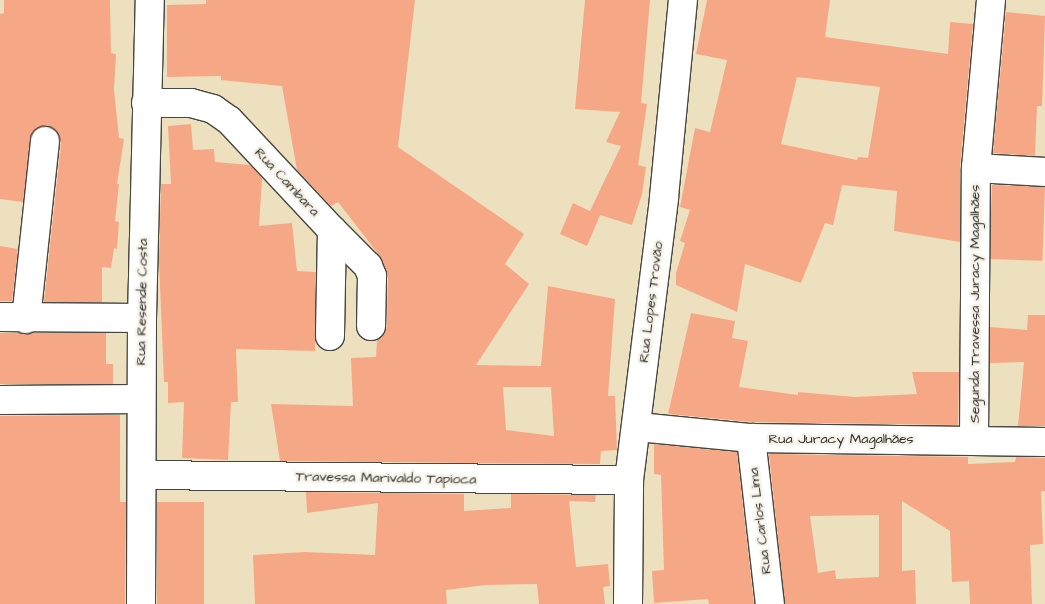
<!DOCTYPE html>
<html>
<head>
<meta charset="utf-8">
<style>
  body { margin:0 }
  #map { position:relative; width:1045px; height:604px; overflow:hidden; background:#ede0be; font-family:"Architects Daughter",sans-serif }
  div>[style] { position:absolute }
  .building>* { inset:0; background:#f6a886; transform-origin:0 0 }
  .roads { filter:drop-shadow(1px 0 #484641) drop-shadow(-1px 0 #484641) drop-shadow(0 1px #484641) drop-shadow(0 -1px #484641) }
  .minor>* { height:28px; margin:-14px; padding:0 14px; transform-origin:14px; border-radius:14px; background:#fff }
  .major>* { height:28px; margin:-14px; padding:0 14px; transform-origin:14px; border-radius:14px; background:#fff }
  span { translate:-50% -50%; white-space:nowrap; text-align:center; line-height:1.15; -webkit-text-stroke:5px #f7f3e8; paint-order:stroke }
  .street-label { font-size:14px; color:#2b2b2b }
</style>
</head>
<body>
<div id="map">
  <div class="building">
    <div style="clip-path:polygon(4px 0,110px 0,111px 53px,116px 54px,114px 90px,119px 138px,124px 139px,117px 184px,119px 184px,115px 221px,119px 222px,117px 249px,114px 248px,111px 268px,102px 267px,102px 302px,44px 302px,61px 143px,55px 129px,39px 127px,32px 132px,23px 202px,0 199px,0 14px,4px 13px)"></div>
    <div style="clip-path:polygon(evenodd,206px 0,415px 0,398px 147px,524px 234px,505px 264px,529px 284px,476px 365px,541px 366px,548px 286px,615px 299px,608px 396px,615px 396px,617px 450px,601px 451px,600px 464px,280px 461px,271px 404px,353px 406px,351px 358px,376px 357px,377px 340px,384px 334px,387px 326px,388px 276px,379px 255px,338px 202px,331px 206px,297px 170px,282px 86px,221px 80px,221px 76px,167px 77px,167px 5px,206px 4px,206px 0,503px 387px,551px 387px,554px 436px,506px 430px,503px 387px)"></div>
    <div style="clip-path:polygon(585px 0,650px 0,641px 103px,647px 104px,638px 165px,646px 167px,642px 194px,632px 225px,600px 215px,587px 246px,560px 234px,573px 203px,590px 211px,621px 146px,606px 142px,620px 112px,575px 109px)"></div>
    <div style="clip-path:polygon(evenodd,707px 0,830px 0,825px 37px,948px 54px,950px 22px,973px 24px,960px 167px,960px 242px,894px 231px,897px 191px,842px 185px,833px 225px,825px 223px,801px 283px,745px 264px,737px 312px,676px 285px,676px 273px,685px 243px,680px 241px,690px 210px,680px 207px,695px 128px,710px 132px,727px 60px,696px 54px,707px 0,797px 77px,880px 87px,868px 158px,858px 157px,857px 160px,781px 144px,797px 77px)"></div>
    <div style="clip-path:polygon(1006px 12px,1045px 16px,1042px 106px,1037px 106px,1035px 156px,993px 153px)"></div>
    <div style="clip-path:polygon(191px 124px,193px 150px,214px 149px,215px 162px,250px 165px,262px 178px,259px 226px,292px 223px,297px 271px,316px 272px,315px 351px,236px 349px,238px 402px,231px 402px,228px 460px,182px 458px,184px 402px,168px 403px,168px 382px,164px 382px,159px 261px,161px 184px,171px 184px,168px 126px)"></div>
    <div style="left:992px;top:185px;width:53px;height:74px;rotate:2deg"></div>
    <div style="clip-path:polygon(0 246px,18px 249px,12px 301px,0 301px)"></div>
    <div style="clip-path:polygon(691px 313px,735px 321px,732px 338px,748px 341px,739px 387px,798px 395px,798px 392px,855px 397px,917px 394px,912px 372px,959px 372px,958px 425px,752px 422px,668px 414px)"></div>
    <div style="clip-path:polygon(1028px 315px,1045px 315px,1045px 426px,1018px 426px,1024px 362px,990px 363px,990px 327px,1027px 330px)"></div>
    <div style="clip-path:polygon(0 333px,106px 333px,106px 364px,113px 364px,113px 384px,0 384px)"></div>
    <div style="clip-path:polygon(120px 415px,120px 502px,126px 502px,125px 604px,0 604px,0 416px)"></div>
    <div style="clip-path:polygon(654px 444px,737px 452px,754px 604px,709px 604px,708px 599px,654px 603px,652px 571px,664px 570px,661px 475px,654px 474px)"></div>
    <div style="clip-path:polygon(evenodd,769px 454px,968px 457px,968px 464px,1015px 462px,1016px 457px,1045px 458px,1045px 491px,1041px 491px,1043px 544px,1030px 545px,1032px 604px,970px 604px,969px 581px,952px 582px,950px 531px,902px 501px,902px 571px,915px 570px,916px 604px,785px 604px,769px 454px,879px 515px,879px 577px,836px 579px,835px 570px,818px 573px,810px 516px,879px 515px)"></div>
    <div style="clip-path:polygon(306px 492px,464px 494px,464px 511px,511px 508px,511px 494px,596px 495px,595px 502px,569px 501px,576px 567px,608px 564px,610px 586px,603px 587px,605px 604px,539px 604px,537px 584px,485px 585px,446px 590px,447px 604px,255px 604px,253px 555px,305px 552px,375px 555px,378px 503px,307px 513px)"></div>
    <div style="left:157px;top:502px;width:47px;height:102px"></div>
  </div>
  <div class="roads">
    <div class="minor">
      <div style="left:146px;top:103px;width:45px"></div>
      <div style="left:191px;top:103px;width:23px;rotate:15deg"></div>
      <div style="left:213px;top:109px;width:19px;rotate:35deg"></div>
      <div style="left:229px;top:120px;width:151px;rotate:46.9deg"></div>
      <div style="left:332px;top:230px;width:106px;rotate:91.1deg"></div>
      <div style="left:976px;top:168px;width:69px;rotate:3.3deg"></div>
      <div style="left:332px;top:230px;width:51px;rotate:45deg"></div>
      <div style="left:368px;top:266px;width:11px;rotate:68deg"></div>
      <div style="left:372px;top:276px;width:50px;rotate:91.1deg"></div>
      <div style="left:0;top:317px;width:142px;rotate:0.4deg"></div>
      <div style="left:26px;top:319px;width:179px;rotate:-83.9deg"></div>
      <div style="left:0;top:400px;width:141px;rotate:-0.4deg"></div>
      <div style="left:638px;top:427px;width:114px;rotate:5.6deg"></div>
      <div style="left:751px;top:438px;width:294px;rotate:0.8deg"></div>
      <div style="left:751px;top:438px;width:167px;rotate:83.5deg"></div>
      <div style="left:974px;top:439px;width:271px;rotate:-89.6deg"></div>
      <div style="left:976px;top:168px;width:169px;rotate:-84.9deg"></div>
      <div style="left:142px;top:475px;width:487px;rotate:0.6deg"></div>
      <div style="left:628px;top:604px;width:124px;rotate:-89.5deg"></div>
      <div style="left:629px;top:480px;width:285px;rotate:-82.9deg"></div>
      <div style="left:664px;top:197px;width:198px;rotate:-84.5deg"></div>
    </div>
    <div class="major">
      <div style="left:141px;top:604px;width:286px;rotate:-89.8deg"></div>
      <div style="left:142px;top:318px;width:318px;rotate:-88.6deg"></div>
    </div>
  </div>
  <div class="street-label">
    <span style="left:287px;top:182px;rotate:47deg">Rua Cambara</span>
    <span style="left:142px;top:302px;rotate:-89deg">Rua Resende Costa</span>
    <span style="left:651px;top:302px;rotate:-83deg">Rua Lopes Trovão</span>
    <span style="left:975px;top:304px;rotate:-90deg">Segunda Travessa Juracy Magalhães</span>
    <span style="left:841px;top:439px">Rua Juracy Magalhães</span>
    <span style="left:386px;top:478px;rotate:1deg">Travessa Marivaldo Tapioca</span>
    <span style="left:760px;top:521px;rotate:-97deg">Rua Carlos Lima</span>
  </div>
</div>
</body>
</html>
